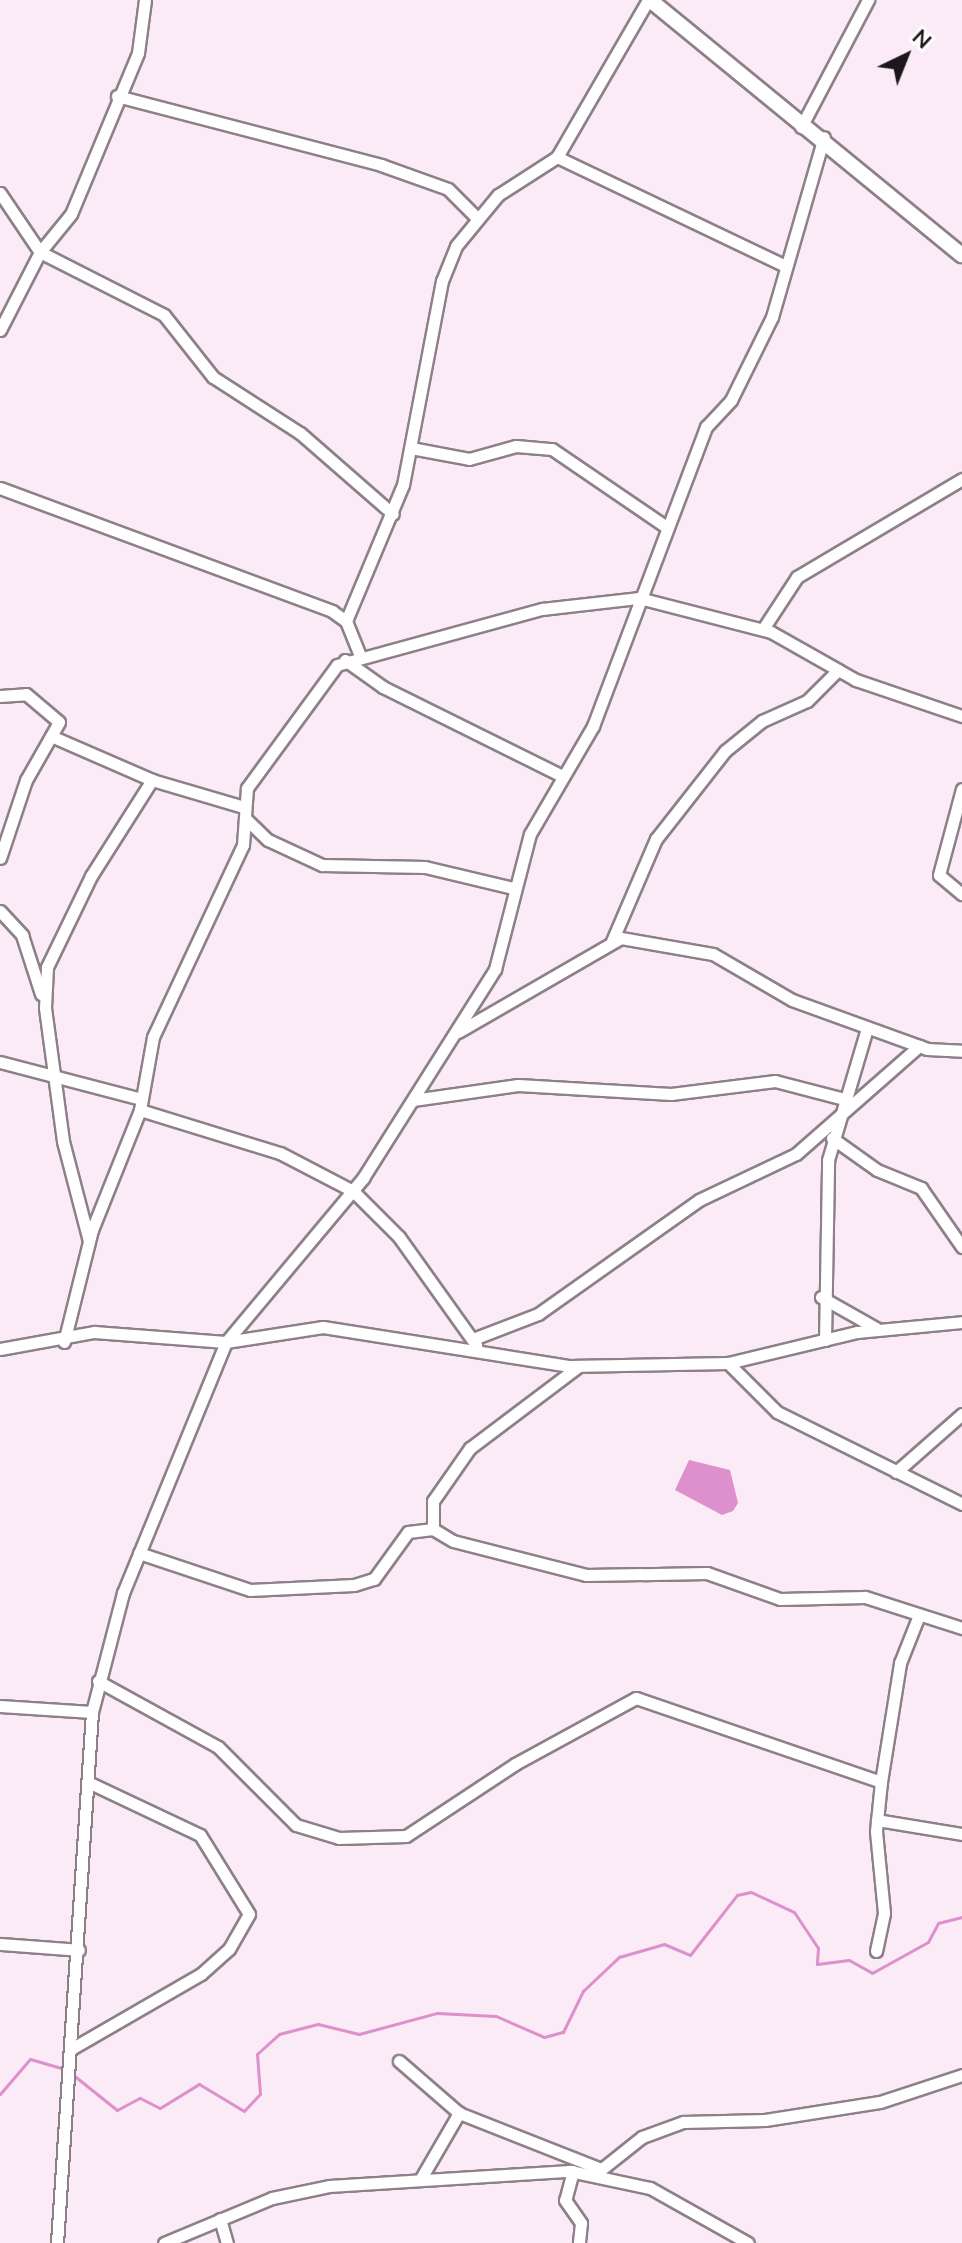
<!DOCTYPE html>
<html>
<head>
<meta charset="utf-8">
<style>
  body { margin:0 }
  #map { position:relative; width:962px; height:2243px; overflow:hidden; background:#faebf6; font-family:Mulish,sans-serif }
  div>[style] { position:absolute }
  .water>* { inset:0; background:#dd90cb }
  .stream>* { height:3px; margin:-1.5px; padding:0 1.5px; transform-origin:1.5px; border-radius:1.5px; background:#dd90cb }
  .roads { filter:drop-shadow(2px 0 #8d8089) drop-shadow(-2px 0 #8d8089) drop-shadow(0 2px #8d8089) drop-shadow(0 -2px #8d8089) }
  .minor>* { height:11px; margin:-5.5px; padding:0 5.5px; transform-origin:5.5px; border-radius:5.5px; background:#fff }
  .major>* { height:14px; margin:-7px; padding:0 7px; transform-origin:7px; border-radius:7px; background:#fff }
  span { translate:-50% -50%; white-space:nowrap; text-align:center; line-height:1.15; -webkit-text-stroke:6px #fefefe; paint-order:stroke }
  .north { position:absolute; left:866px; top:16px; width:80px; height:80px; -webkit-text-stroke:6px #fefefe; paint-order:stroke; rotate:43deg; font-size:22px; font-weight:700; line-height:32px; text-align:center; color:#1c171b }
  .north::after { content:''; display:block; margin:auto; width:28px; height:36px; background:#1c171b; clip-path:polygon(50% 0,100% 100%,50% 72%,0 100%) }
</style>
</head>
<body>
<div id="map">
  <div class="water">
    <div style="clip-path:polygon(689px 1460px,730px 1470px,738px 1503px,733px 1511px,722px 1515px,675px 1490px)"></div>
  </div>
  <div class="stream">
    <div style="left:72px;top:2074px;width:58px;rotate:38.7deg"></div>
    <div style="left:117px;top:2110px;width:26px;rotate:-28deg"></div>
    <div style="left:140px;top:2098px;width:22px;rotate:27deg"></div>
    <div style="left:160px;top:2108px;width:46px;rotate:-31.6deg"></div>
    <div style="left:199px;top:2084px;width:52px;rotate:31deg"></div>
    <div style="left:244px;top:2111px;width:23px;rotate:-47deg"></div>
    <div style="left:260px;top:2094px;width:40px;rotate:-94.3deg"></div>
    <div style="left:257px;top:2054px;width:30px;rotate:-42deg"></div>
    <div style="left:279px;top:2034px;width:40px;rotate:-14.4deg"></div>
    <div style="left:318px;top:2024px;width:42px;rotate:13.7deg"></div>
    <div style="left:359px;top:2034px;width:81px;rotate:-15.1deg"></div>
    <div style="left:437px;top:2013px;width:59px;rotate:2.9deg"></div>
    <div style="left:496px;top:2016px;width:52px;rotate:23.6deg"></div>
    <div style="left:544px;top:2037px;width:20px;rotate:-15deg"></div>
    <div style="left:563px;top:2032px;width:46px;rotate:-64deg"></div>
    <div style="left:583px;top:1991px;width:50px;rotate:-43.4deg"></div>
    <div style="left:619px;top:1957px;width:47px;rotate:-16.1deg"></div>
    <div style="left:664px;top:1944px;width:28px;rotate:23deg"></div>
    <div style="left:690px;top:1955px;width:76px;rotate:-51.9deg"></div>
    <div style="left:737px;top:1895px;width:14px;rotate:-12deg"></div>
    <div style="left:751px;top:1892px;width:47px;rotate:24.9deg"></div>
    <div style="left:794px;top:1912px;width:43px;rotate:56.3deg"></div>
    <div style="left:818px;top:1948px;width:16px;rotate:94deg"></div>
    <div style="left:817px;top:1964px;width:32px;rotate:-7deg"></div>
    <div style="left:849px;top:1960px;width:26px;rotate:29deg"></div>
    <div style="left:872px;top:1973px;width:64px;rotate:-29deg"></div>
    <div style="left:928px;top:1942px;width:21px;rotate:-62deg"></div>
    <div style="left:938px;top:1923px;width:25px;rotate:-14deg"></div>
    <div style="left:0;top:2094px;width:46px;rotate:-49.4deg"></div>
    <div style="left:30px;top:2059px;width:37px;rotate:16deg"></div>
  </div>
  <div class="roads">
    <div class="minor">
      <div style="left:117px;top:96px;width:273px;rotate:14.6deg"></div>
      <div style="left:381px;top:165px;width:71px;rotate:19.7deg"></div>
      <div style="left:448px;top:189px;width:41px;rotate:45deg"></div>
      <div style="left:801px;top:127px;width:144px;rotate:-62.2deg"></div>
      <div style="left:557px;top:157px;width:250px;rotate:25.5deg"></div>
      <div style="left:0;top:193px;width:71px;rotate:55.9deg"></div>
      <div style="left:40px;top:252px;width:139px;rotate:26.9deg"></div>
      <div style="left:164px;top:315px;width:79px;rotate:51.7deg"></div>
      <div style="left:213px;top:377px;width:103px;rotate:32.8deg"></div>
      <div style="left:300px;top:433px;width:123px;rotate:41.1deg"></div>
      <div style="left:0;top:330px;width:88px;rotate:-62.9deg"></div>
      <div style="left:40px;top:252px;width:49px;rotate:-50.8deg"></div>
      <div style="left:71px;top:214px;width:174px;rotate:-67.4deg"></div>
      <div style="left:138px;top:53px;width:53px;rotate:-82.5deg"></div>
      <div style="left:411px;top:448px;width:59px;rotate:10.7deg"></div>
      <div style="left:469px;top:459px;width:49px;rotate:-15.5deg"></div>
      <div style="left:516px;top:446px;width:36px;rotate:5deg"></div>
      <div style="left:552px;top:449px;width:140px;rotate:34.3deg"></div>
      <div style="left:0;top:488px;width:354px;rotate:20.3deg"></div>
      <div style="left:332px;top:611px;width:17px;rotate:36deg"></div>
      <div style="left:346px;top:621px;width:35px;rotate:68deg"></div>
      <div style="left:346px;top:621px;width:147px;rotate:-67.3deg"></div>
      <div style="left:403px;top:485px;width:208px;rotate:-79.2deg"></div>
      <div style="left:442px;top:281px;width:38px;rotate:-68deg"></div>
      <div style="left:456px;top:246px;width:66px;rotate:-50.5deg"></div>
      <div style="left:498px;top:195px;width:70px;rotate:-32.8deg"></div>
      <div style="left:557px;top:157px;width:181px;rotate:-59.9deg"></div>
      <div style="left:763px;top:629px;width:62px;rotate:-56.8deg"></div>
      <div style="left:797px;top:577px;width:192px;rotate:-30.7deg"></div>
      <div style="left:345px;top:660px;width:47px;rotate:35.4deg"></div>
      <div style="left:383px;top:687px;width:198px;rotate:26.4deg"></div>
      <div style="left:0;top:696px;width:26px;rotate:-4deg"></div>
      <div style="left:26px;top:694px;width:43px;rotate:40.3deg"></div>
      <div style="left:59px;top:722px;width:67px;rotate:119.6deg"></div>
      <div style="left:26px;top:780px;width:82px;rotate:108.4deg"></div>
      <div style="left:51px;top:736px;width:110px;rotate:23.5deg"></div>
      <div style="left:962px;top:789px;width:89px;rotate:105deg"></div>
      <div style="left:939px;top:875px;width:30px;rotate:40deg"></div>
      <div style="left:246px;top:819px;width:30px;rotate:44deg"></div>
      <div style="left:268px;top:840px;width:60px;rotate:24.8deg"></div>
      <div style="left:322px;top:865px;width:103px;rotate:1.1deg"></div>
      <div style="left:425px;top:867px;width:90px;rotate:13.4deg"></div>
      <div style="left:0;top:911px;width:33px;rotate:47deg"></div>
      <div style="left:22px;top:935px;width:62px;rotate:72.1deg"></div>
      <div style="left:612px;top:941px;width:111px;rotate:-66.7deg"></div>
      <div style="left:656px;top:839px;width:112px;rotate:-51.9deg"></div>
      <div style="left:725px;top:751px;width:48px;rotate:-39deg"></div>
      <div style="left:762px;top:721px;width:49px;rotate:-24deg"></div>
      <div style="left:807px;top:701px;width:44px;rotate:-45deg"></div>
      <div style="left:458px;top:1032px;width:188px;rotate:-30deg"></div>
      <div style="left:621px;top:938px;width:93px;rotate:9.9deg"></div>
      <div style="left:713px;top:954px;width:91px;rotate:30.2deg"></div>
      <div style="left:792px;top:1000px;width:144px;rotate:19.9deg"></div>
      <div style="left:927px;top:1049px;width:35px;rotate:3deg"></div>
      <div style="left:0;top:1062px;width:146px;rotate:14.7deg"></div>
      <div style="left:413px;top:1100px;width:106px;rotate:-8.1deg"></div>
      <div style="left:518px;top:1085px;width:153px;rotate:3.4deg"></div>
      <div style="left:671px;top:1094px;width:105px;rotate:-7.1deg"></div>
      <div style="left:775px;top:1081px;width:71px;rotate:14.6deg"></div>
      <div style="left:140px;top:1110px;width:146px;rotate:17.1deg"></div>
      <div style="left:280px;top:1153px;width:82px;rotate:27.5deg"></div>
      <div style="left:353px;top:1191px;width:65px;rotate:45deg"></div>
      <div style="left:399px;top:1237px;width:133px;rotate:54.5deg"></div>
      <div style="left:832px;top:1138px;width:55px;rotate:35.4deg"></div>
      <div style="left:877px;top:1170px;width:48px;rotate:22.2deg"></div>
      <div style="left:921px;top:1188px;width:72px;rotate:55.2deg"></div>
      <div style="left:89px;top:1241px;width:103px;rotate:-104.6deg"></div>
      <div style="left:63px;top:1141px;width:134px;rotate:-97.7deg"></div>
      <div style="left:45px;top:1008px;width:41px;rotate:-87.2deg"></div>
      <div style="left:47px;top:967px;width:101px;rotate:-64.2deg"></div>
      <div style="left:91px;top:876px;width:114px;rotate:-57.6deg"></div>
      <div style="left:152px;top:780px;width:96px;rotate:16.4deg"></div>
      <div style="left:821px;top:1297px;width:63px;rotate:29.4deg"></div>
      <div style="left:473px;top:1339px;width:70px;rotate:-21deg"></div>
      <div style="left:538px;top:1314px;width:197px;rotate:-35.3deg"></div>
      <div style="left:699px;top:1200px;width:107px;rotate:-25.4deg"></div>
      <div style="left:796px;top:1154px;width:164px;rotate:-41.3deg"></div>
      <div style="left:825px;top:1340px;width:180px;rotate:-89deg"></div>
      <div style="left:828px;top:1160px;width:138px;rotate:-73.5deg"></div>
      <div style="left:64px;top:1342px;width:115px;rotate:-76deg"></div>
      <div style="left:92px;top:1230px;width:129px;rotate:-68.2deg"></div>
      <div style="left:140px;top:1110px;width:74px;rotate:-79.9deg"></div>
      <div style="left:153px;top:1037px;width:212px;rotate:-64.9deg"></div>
      <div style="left:243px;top:845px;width:57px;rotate:-86deg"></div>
      <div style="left:247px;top:788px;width:152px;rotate:-53.8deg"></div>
      <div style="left:337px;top:665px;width:213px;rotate:-15.3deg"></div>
      <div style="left:542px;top:609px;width:98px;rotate:-6.5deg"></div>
      <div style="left:639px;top:598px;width:136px;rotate:14.4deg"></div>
      <div style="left:771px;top:632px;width:98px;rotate:29.5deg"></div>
      <div style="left:856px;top:680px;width:112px;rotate:18.8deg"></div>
      <div style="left:0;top:1349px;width:96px;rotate:-10.3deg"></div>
      <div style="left:94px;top:1332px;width:132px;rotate:4.3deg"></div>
      <div style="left:226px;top:1342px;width:98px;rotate:-8.8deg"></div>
      <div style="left:323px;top:1327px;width:250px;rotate:9deg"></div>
      <div style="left:570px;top:1366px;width:158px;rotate:-1.1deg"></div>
      <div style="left:728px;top:1363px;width:133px;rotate:-13.5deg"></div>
      <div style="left:857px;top:1332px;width:105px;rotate:-5.4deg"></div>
      <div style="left:728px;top:1363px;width:69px;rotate:45deg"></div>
      <div style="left:777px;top:1412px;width:207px;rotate:26.4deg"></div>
      <div style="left:896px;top:1472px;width:88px;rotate:-41.3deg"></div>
      <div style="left:433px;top:1529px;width:28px;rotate:-90deg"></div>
      <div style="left:433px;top:1501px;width:65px;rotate:-55.1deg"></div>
      <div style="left:470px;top:1448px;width:136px;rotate:-37deg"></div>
      <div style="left:139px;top:1553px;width:117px;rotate:18.4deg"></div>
      <div style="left:250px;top:1590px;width:104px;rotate:-2.8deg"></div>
      <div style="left:354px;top:1585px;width:21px;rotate:-17deg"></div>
      <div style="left:374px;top:1579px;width:58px;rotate:-54.1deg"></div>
      <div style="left:408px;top:1532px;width:25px;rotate:-7deg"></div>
      <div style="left:433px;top:1529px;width:23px;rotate:31deg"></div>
      <div style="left:453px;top:1541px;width:137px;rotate:14.3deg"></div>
      <div style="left:586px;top:1575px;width:121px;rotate:-0.9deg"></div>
      <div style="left:707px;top:1573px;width:77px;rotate:19.6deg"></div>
      <div style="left:780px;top:1599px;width:85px;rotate:-1.3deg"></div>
      <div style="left:865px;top:1597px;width:102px;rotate:17.7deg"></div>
      <div style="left:98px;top:1681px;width:137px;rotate:28.8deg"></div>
      <div style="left:218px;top:1747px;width:110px;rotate:45deg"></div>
      <div style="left:296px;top:1825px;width:45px;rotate:16.8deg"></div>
      <div style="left:339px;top:1838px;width:67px;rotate:-1.7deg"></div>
      <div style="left:406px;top:1836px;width:131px;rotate:-33.4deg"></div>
      <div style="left:515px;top:1764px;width:138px;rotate:-28.6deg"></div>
      <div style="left:636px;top:1698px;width:259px;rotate:18.9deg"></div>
      <div style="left:0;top:1706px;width:92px;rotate:3.7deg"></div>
      <div style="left:877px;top:1820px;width:86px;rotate:9.4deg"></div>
      <div style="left:0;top:1944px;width:79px;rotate:4.3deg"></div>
      <div style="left:876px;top:1951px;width:39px;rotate:-78deg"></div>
      <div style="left:884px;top:1913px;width:82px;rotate:-95.6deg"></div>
      <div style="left:876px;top:1831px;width:49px;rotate:-84.2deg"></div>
      <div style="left:881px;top:1782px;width:121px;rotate:-80.9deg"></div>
      <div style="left:900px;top:1663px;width:52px;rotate:-68.4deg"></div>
      <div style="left:71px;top:2049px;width:150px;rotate:-30deg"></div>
      <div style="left:201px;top:1974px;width:38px;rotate:-42deg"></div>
      <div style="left:229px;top:1949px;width:40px;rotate:-60.3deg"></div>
      <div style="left:249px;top:1914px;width:93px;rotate:-121.8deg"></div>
      <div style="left:200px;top:1835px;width:122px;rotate:-154.7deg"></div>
      <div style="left:399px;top:2061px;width:79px;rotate:40.9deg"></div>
      <div style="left:459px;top:2113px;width:153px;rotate:21.5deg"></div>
      <div style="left:573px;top:2171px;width:30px;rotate:105deg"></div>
      <div style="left:565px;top:2200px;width:28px;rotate:55deg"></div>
      <div style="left:581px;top:2223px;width:20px;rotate:96deg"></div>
      <div style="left:598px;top:2172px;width:56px;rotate:-38.5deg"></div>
      <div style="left:642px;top:2137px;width:44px;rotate:-20.1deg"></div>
      <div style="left:683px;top:2122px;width:82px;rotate:-1.4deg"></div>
      <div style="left:765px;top:2120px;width:116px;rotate:-8.9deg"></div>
      <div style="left:880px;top:2102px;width:86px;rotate:-18.2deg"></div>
      <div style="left:420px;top:2180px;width:78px;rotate:-59.8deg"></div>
      <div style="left:220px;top:2219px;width:25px;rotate:74deg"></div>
      <div style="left:57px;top:2243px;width:532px;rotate:-86.23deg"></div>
      <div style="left:92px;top:1712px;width:123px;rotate:-75.4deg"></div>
      <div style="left:123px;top:1593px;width:271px;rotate:-67.7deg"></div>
      <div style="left:226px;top:1342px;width:214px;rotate:-50.1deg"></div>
      <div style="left:363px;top:1178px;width:247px;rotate:-57.7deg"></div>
      <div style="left:495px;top:969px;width:139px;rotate:-75.5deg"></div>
      <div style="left:530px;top:834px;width:125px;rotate:-59.7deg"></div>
      <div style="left:593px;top:726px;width:320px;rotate:-69.3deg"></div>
      <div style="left:706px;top:427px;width:37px;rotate:-47deg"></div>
      <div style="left:731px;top:400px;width:93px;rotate:-63.7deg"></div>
      <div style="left:772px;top:317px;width:187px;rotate:-73.9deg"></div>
      <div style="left:164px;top:2243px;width:117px;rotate:-22.6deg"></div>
      <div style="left:272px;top:2198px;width:58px;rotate:-11.9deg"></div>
      <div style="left:329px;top:2186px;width:241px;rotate:-3.6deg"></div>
      <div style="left:570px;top:2171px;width:82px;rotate:12deg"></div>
      <div style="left:650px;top:2188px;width:112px;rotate:29.3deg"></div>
    </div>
    <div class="major">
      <div style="left:650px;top:0;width:403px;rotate:39.3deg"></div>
    </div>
  </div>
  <div class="north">N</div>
</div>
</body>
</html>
